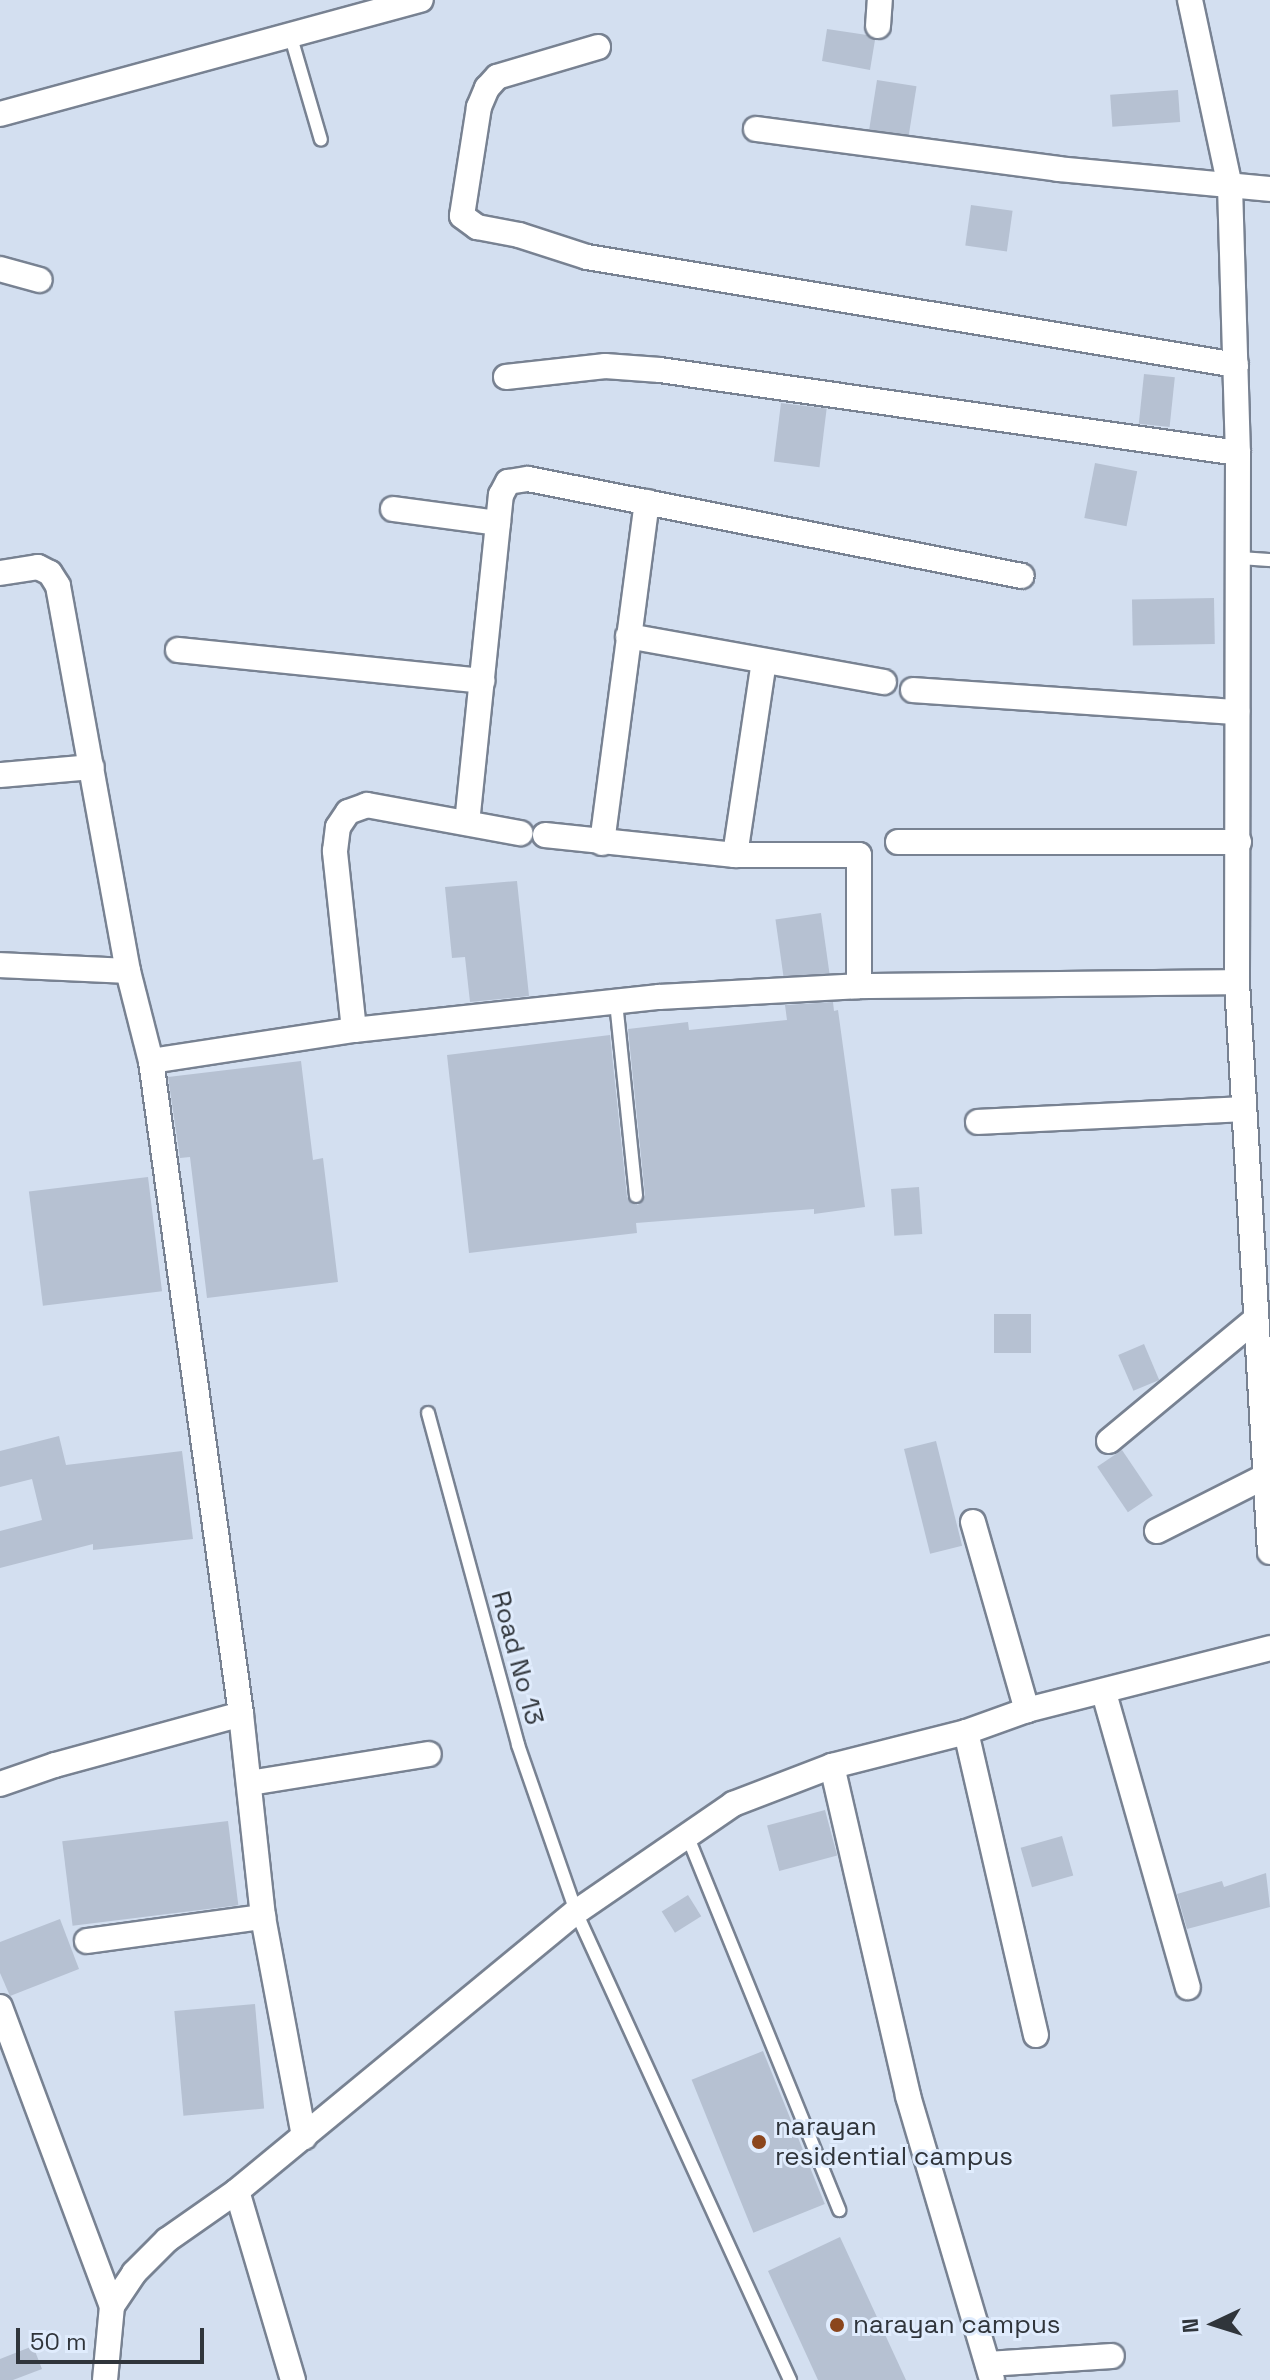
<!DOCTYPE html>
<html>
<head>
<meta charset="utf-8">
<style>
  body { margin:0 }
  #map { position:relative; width:1270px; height:2380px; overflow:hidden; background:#d3dff0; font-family:"Space Grotesk",sans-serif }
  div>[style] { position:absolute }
  .building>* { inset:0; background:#b6c1d2; transform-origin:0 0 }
  .roads { filter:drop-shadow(2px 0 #788292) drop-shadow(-2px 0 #788292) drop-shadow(0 2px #788292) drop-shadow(0 -2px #788292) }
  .service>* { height:12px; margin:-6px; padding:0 6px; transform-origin:6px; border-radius:6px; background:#fff }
  .minor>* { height:24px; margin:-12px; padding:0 12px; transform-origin:12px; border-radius:12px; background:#fff }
  .dots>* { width:22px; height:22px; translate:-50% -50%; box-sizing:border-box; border:4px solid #e0ecfd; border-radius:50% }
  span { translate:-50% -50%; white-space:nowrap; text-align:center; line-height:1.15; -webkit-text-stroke:6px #e0ecfd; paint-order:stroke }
  .street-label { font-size:26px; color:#30353b }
  .poi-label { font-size:26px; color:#30353b }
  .left { translate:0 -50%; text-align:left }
  .north { position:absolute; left:1174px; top:2284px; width:80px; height:80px; -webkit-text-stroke:6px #e0ecfd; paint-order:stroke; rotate:266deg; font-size:22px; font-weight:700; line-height:32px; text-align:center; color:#30353b }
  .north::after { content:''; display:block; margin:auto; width:28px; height:36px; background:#30353b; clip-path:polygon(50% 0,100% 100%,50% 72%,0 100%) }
  .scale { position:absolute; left:16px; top:2328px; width:188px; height:36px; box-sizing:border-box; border:4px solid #30353b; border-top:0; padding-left:10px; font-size:24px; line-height:28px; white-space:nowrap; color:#30353b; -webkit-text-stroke:6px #e0ecfd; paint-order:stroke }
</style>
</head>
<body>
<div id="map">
  <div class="building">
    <div style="clip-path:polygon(827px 29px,867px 35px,875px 40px,870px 70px,822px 61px)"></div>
    <div style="left:877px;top:80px;width:40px;height:50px;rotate:9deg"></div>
    <div style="left:1178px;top:90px;width:32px;height:68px;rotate:86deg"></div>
    <div style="left:971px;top:205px;width:42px;height:41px;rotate:8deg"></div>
    <div style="left:1144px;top:374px;width:31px;height:50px;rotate:6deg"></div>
    <div style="left:781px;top:403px;width:46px;height:59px;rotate:7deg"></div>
    <div style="left:1095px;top:463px;width:43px;height:56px;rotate:11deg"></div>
    <div style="left:1214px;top:598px;width:46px;height:82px;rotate:89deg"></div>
    <div style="clip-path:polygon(517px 881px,529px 996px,470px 1002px,465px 957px,452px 958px,445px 887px)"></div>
    <div style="left:821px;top:913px;width:61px;height:46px;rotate:82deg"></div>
    <div style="clip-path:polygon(833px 1002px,834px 1011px,838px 1010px,865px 1207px,814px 1214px,814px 1209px,636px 1223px,637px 1233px,469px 1253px,447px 1055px,610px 1035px,627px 1197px,638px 1205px,645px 1195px,628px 1029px,688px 1022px,689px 1030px,787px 1020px,785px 1005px)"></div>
    <div style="clip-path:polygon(301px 1061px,313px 1160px,323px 1158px,338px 1282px,207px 1298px,190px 1157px,180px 1158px,168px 1077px)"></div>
    <div style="left:148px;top:1177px;width:115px;height:120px;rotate:83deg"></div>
    <div style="left:919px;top:1187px;width:47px;height:28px;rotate:86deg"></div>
    <div style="left:994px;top:1314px;width:37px;height:39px"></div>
    <div style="left:1144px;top:1344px;width:39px;height:28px;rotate:67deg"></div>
    <div style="clip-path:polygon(59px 1436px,66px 1465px,182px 1451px,193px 1539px,93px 1550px,93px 1544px,0 1568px,0 1531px,42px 1520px,32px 1479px,0 1487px,0 1451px)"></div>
    <div style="left:936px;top:1441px;width:108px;height:33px;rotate:76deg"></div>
    <div style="left:1122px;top:1450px;width:55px;height:30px;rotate:56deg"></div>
    <div style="left:825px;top:1810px;width:47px;height:60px;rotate:75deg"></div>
    <div style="left:228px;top:1821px;width:85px;height:167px;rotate:83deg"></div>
    <div style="left:1062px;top:1836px;width:41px;height:43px;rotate:74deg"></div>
    <div style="clip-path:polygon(1266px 1873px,1270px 1907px,1187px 1929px,1177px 1894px,1222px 1881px,1224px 1887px)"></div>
    <div style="left:688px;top:1895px;width:25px;height:31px;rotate:58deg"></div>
    <div style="clip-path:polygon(60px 1919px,79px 1969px,10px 1996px,0 1973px,0 1942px)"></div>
    <div style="left:255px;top:2004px;width:105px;height:81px;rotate:85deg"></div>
    <div style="left:763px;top:2051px;width:165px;height:77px;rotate:68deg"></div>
    <div style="clip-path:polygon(840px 2237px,906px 2380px,818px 2380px,768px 2271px)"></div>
    <div style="clip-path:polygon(33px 2346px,42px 2369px,13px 2380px,0 2380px,0 2359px)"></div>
  </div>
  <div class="roads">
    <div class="service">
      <div style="left:290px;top:34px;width:110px;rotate:73.7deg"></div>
      <div style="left:1239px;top:558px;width:31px;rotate:4deg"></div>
      <div style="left:616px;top:1002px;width:195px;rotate:84.1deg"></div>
      <div style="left:428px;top:1413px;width:344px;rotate:74.8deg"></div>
      <div style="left:518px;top:1745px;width:177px;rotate:70.8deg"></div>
      <div style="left:576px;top:1912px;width:515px;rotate:65.43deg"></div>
      <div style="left:687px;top:1835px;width:405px;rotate:67.9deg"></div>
    </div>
    <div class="minor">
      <div style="left:1190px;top:0;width:190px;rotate:77.9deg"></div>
      <div style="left:1230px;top:186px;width:267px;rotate:88.3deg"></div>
      <div style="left:1238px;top:453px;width:529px;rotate:90.11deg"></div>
      <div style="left:1237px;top:982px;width:571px;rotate:86.69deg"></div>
      <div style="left:878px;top:26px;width:26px;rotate:-86deg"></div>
      <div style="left:598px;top:47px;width:105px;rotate:163.5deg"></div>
      <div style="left:497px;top:77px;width:15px;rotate:132deg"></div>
      <div style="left:487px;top:88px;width:21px;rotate:113deg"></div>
      <div style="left:479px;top:107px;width:110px;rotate:98.9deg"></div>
      <div style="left:462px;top:216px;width:19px;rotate:36deg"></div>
      <div style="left:477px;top:227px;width:43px;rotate:10.8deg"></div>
      <div style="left:519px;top:235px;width:71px;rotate:17.9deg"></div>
      <div style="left:587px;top:257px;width:658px;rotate:9.45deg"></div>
      <div style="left:0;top:114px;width:436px;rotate:-15.2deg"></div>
      <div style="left:756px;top:129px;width:305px;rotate:7.5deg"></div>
      <div style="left:1058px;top:169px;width:213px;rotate:5.4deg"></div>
      <div style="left:0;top:269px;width:41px;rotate:15.4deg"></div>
      <div style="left:506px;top:377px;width:100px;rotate:-6.3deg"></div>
      <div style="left:605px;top:366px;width:55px;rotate:4.2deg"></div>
      <div style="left:660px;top:370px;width:584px;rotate:8.17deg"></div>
      <div style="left:393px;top:509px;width:106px;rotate:7.6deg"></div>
      <div style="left:0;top:573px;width:38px;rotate:-9deg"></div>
      <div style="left:38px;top:567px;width:13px;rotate:27deg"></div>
      <div style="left:50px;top:573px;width:15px;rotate:58deg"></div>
      <div style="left:58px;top:586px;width:391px;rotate:79.7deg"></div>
      <div style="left:128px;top:971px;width:93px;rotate:75.7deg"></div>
      <div style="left:151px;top:1061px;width:659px;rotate:82.15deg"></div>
      <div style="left:241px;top:1714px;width:204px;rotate:83.8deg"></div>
      <div style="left:263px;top:1917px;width:224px;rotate:79.4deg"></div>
      <div style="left:628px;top:636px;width:260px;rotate:10.2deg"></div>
      <div style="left:178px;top:650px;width:306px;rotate:5.8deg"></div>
      <div style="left:913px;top:690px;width:325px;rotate:3.9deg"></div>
      <div style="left:0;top:775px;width:92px;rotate:-5deg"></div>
      <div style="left:467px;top:823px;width:330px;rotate:-84.1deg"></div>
      <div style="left:501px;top:495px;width:15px;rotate:-62deg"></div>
      <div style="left:508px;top:482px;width:20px;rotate:-9deg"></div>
      <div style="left:528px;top:479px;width:503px;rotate:11.11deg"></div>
      <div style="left:545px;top:835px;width:191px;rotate:6deg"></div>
      <div style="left:735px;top:855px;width:124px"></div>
      <div style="left:859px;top:855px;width:131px;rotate:90deg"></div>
      <div style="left:898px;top:842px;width:341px"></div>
      <div style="left:602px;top:843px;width:344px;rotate:-82.5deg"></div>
      <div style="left:735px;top:855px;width:196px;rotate:-81.5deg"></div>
      <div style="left:0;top:965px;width:128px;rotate:2.7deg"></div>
      <div style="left:354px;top:1030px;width:180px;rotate:-96.1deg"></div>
      <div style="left:335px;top:851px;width:24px;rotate:-83deg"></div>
      <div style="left:338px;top:827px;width:18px;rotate:-56deg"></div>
      <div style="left:348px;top:812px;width:20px;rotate:-20deg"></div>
      <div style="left:367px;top:805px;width:156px;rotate:10.4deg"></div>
      <div style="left:151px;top:1061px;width:205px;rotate:-8.7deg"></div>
      <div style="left:354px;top:1030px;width:307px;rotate:-6.2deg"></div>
      <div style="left:659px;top:997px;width:200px;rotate:-3.1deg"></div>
      <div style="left:859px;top:986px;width:378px;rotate:-0.6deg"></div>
      <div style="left:978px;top:1122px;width:266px;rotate:-2.8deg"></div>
      <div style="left:1109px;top:1441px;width:191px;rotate:-39.7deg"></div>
      <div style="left:973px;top:1522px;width:196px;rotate:74deg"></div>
      <div style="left:1157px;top:1531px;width:127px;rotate:-26.8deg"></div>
      <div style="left:1104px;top:1693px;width:306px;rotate:74.1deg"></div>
      <div style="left:966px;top:1732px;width:311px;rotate:77deg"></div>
      <div style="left:832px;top:1766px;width:339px;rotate:77deg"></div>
      <div style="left:908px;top:2096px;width:296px;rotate:73.5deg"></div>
      <div style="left:250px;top:1783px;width:181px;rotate:-9.2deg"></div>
      <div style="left:0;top:1784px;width:58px;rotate:-19.1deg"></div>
      <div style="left:55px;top:1765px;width:193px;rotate:-15.3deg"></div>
      <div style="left:87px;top:1941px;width:178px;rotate:-7.8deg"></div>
      <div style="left:0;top:2007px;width:319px;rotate:69.5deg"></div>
      <div style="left:237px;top:2191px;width:197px;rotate:73.5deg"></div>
      <div style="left:988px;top:2364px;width:124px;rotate:-3.7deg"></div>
      <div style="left:105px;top:2380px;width:74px;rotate:-84.6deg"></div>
      <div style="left:112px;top:2306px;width:40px;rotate:-56deg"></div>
      <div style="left:134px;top:2273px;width:47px;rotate:-45deg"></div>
      <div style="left:167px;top:2240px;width:85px;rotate:-35deg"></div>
      <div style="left:237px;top:2191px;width:439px;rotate:-39.5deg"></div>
      <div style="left:576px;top:1912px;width:191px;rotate:-34.5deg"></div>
      <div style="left:733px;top:1804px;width:106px;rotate:-21deg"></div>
      <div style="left:832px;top:1766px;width:138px;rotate:-14.2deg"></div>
      <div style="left:966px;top:1732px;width:65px;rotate:-19.8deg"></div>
      <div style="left:1027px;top:1710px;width:251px;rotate:-14.3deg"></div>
    </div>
  </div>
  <div class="dots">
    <div style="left:759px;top:2142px;background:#8b461d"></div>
    <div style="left:837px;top:2325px;background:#8b461d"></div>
  </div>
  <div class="street-label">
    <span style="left:517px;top:1658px;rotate:75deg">Road No 13</span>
  </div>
  <div class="poi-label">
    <span class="left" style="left:775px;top:2142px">narayan<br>residential campus</span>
    <span class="left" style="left:853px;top:2325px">narayan campus</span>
  </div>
  <div class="north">N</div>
  <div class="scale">50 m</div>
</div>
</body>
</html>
